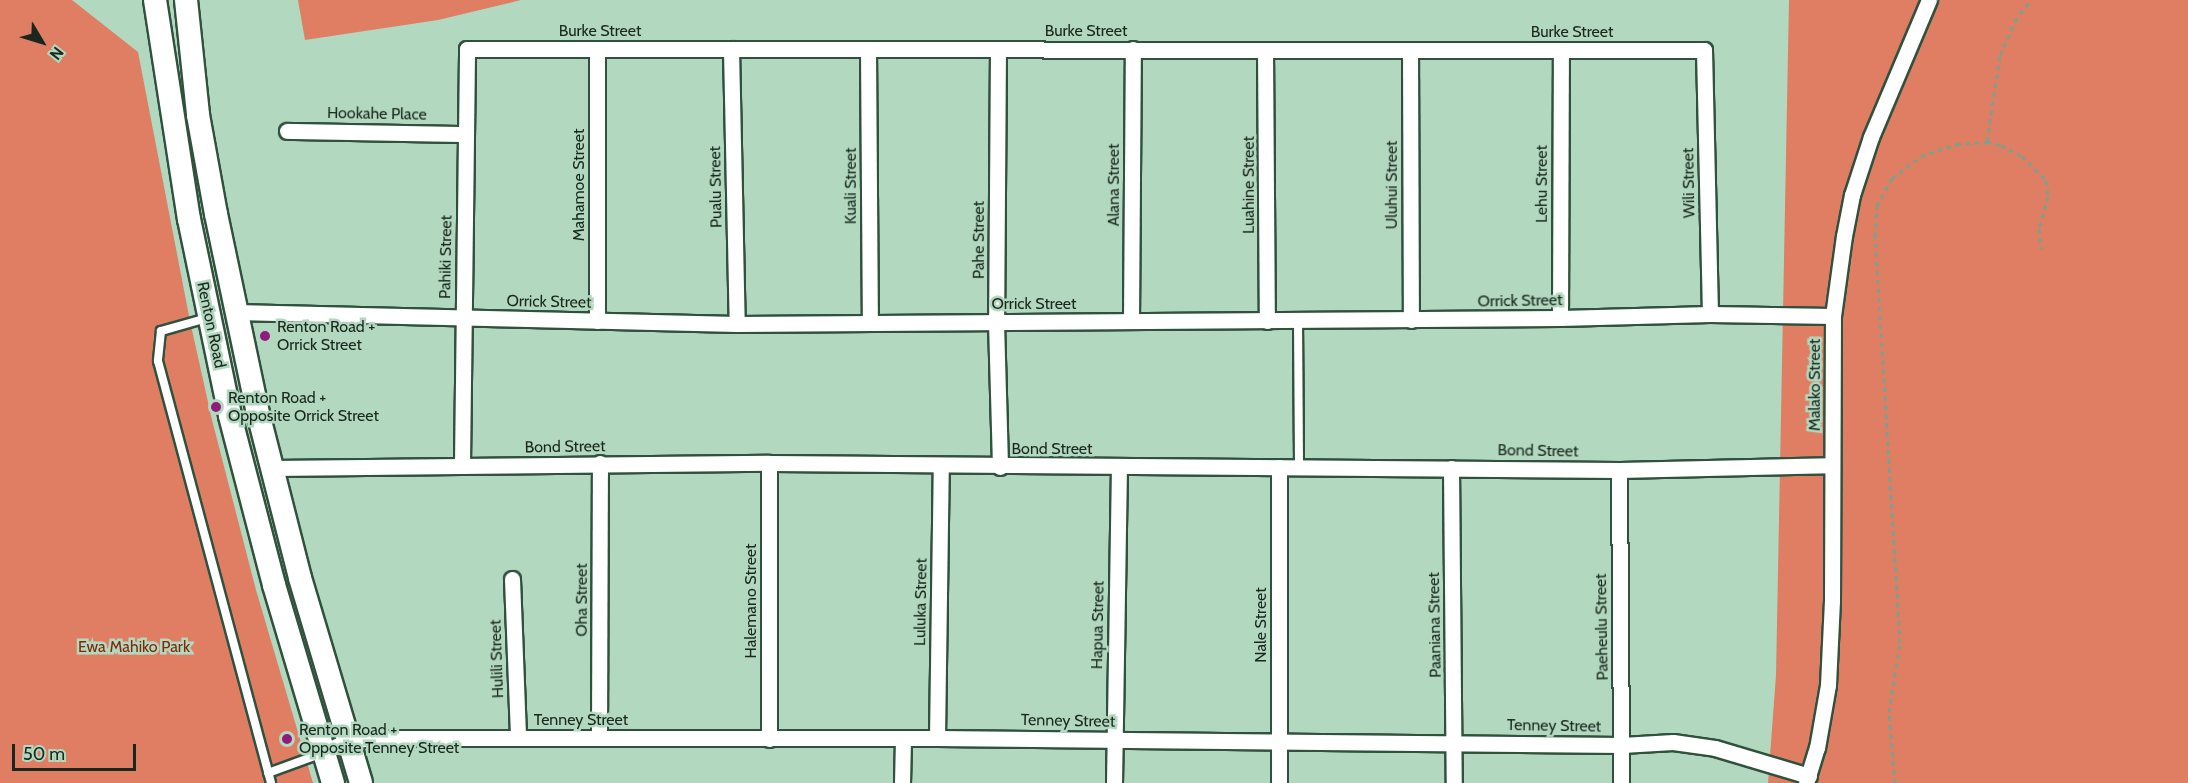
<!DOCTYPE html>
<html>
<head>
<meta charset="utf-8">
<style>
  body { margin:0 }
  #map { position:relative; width:2188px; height:783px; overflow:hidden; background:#b2d8bf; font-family:Cabin,sans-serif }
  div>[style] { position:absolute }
  .green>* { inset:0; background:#df7e63 }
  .path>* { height:3px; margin-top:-1.5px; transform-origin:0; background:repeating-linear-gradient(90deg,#819f8b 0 4.5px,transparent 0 9px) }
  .roads { filter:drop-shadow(2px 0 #30513d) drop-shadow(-2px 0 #30513d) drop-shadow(0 2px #30513d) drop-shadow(0 -2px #30513d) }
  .lane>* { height:8px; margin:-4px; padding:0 4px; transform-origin:4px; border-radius:4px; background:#fff }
  .street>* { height:15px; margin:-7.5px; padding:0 7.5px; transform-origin:7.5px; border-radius:7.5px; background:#fff }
  .secondary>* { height:22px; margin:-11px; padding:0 11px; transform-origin:11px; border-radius:11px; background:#fff }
  .dots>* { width:16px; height:16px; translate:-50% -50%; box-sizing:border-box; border:3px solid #b2d8bf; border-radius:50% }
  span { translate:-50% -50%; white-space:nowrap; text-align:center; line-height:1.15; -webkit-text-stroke:5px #b2d8bf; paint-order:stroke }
  .street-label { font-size:16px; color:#19271e }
  .poi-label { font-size:16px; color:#19271e }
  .left { translate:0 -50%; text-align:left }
  .park-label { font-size:16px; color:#822707 }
  .north { position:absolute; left:12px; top:12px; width:60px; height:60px; -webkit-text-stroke:4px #b2d8bf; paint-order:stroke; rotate:128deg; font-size:16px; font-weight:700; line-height:24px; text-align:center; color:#19271e }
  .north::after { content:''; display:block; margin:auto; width:21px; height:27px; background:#19271e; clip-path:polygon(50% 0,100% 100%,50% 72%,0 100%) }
  .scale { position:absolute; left:12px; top:744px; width:124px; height:27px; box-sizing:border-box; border:3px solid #19271e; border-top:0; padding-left:8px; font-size:18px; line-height:21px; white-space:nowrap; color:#19271e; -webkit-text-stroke:4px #b2d8bf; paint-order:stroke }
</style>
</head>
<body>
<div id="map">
  <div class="green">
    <div style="clip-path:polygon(0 0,72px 0,138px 52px,190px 321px,212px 420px,256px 590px,313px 783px,0 783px)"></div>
    <div style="clip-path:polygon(298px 0,521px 0,438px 20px,305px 40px)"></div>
    <div style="clip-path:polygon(1789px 0,2188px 0,2188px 783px,1768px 783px,1776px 675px)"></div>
  </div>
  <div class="path">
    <div style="left:1987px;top:141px;width:87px;rotate:-81.4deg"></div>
    <div style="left:2000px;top:55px;width:37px;rotate:-66deg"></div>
    <div style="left:2015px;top:21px;width:26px;rotate:-53deg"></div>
    <div style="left:1895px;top:783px;width:71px;rotate:-94.8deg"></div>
    <div style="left:1889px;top:712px;width:70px;rotate:-80.9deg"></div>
    <div style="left:1900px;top:643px;width:408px;rotate:-93.5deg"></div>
    <div style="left:1875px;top:236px;width:30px;rotate:-86deg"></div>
    <div style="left:1877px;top:206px;width:32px;rotate:-62deg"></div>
    <div style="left:1892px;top:178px;width:36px;rotate:-37deg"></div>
    <div style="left:1921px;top:156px;width:38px;rotate:-18deg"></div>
    <div style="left:1957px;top:144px;width:30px;rotate:-4deg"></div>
    <div style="left:1987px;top:142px;width:14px;rotate:12deg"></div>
    <div style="left:2001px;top:145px;width:24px;rotate:28deg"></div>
    <div style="left:2022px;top:156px;width:34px;rotate:45deg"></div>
    <div style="left:2046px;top:180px;width:16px;rotate:83deg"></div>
    <div style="left:2048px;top:196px;width:34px;rotate:105deg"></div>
    <div style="left:2039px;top:229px;width:20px;rotate:84deg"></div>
  </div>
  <div class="roads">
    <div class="lane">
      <div style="left:207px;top:318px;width:48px;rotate:164.2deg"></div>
      <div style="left:161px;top:331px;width:30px;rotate:96deg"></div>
      <div style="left:158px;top:361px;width:437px;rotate:75deg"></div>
      <div style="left:1298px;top:320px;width:147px;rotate:89.6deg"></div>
      <div style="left:268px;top:773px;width:59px;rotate:-20deg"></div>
    </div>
    <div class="street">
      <div style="left:597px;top:49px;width:272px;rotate:90deg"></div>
      <div style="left:731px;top:49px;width:275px;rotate:88.8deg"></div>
      <div style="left:868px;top:49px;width:274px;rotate:89.6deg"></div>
      <div style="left:998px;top:49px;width:273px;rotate:90.4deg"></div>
      <div style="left:996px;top:322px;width:145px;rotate:88.4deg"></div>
      <div style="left:1265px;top:50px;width:271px;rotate:89.6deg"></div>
      <div style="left:1410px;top:50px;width:270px;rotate:89.8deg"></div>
      <div style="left:287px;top:131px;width:179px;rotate:1deg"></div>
      <div style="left:235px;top:312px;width:502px;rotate:1.37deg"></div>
      <div style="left:737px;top:324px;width:823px;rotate:-0.42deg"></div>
      <div style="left:1560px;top:318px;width:150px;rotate:-1.5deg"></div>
      <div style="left:1710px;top:314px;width:123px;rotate:0.9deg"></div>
      <div style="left:1560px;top:318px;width:268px;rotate:-89.8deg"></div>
      <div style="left:1131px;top:321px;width:272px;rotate:-89.6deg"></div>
      <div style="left:769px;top:463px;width:276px;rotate:90deg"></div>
      <div style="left:462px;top:464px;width:415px;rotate:-89.3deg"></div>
      <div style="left:467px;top:49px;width:1237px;rotate:0.05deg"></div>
      <div style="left:1704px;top:50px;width:264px;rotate:88.7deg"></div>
      <div style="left:271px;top:468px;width:498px;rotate:-0.6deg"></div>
      <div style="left:769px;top:463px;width:850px;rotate:0.47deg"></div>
      <div style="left:1619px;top:470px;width:213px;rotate:-1.3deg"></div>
      <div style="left:1451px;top:468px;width:315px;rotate:89.5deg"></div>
      <div style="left:1619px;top:470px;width:313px;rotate:89.6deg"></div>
      <div style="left:512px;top:579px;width:159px;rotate:87.8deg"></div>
      <div style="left:599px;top:737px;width:274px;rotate:-89.8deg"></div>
      <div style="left:937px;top:738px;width:271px;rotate:-89.2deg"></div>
      <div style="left:324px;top:752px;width:28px;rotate:-26deg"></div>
      <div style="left:349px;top:740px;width:29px;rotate:-4deg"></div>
      <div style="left:378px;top:738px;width:559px"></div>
      <div style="left:937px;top:738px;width:685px;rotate:0.59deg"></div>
      <div style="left:1622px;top:745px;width:51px;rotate:-3.4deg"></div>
      <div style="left:1673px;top:742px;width:42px;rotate:8.1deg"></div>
      <div style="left:1715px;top:748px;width:98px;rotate:16.6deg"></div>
      <div style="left:902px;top:783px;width:44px;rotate:-88.7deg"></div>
      <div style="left:1114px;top:783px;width:316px;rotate:-89.1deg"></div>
      <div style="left:1279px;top:783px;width:316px;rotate:-90deg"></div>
      <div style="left:1806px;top:783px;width:37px;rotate:-73deg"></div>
      <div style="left:1817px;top:748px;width:64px;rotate:-80.1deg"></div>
      <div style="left:1828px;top:685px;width:84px;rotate:-87.3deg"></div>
      <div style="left:1832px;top:601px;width:285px;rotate:-89.8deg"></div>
      <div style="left:1833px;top:316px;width:81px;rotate:-82.2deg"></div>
      <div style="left:1844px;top:236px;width:42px;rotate:-79deg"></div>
      <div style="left:1852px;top:195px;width:61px;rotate:-71.9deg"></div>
      <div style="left:1871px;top:137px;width:149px;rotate:-67.1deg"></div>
    </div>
    <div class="secondary">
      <div style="left:155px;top:0;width:222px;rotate:81.2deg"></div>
      <div style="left:189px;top:219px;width:201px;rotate:78.2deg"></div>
      <div style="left:230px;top:416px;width:175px;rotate:75.4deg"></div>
      <div style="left:274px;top:585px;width:207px;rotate:73.4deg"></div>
      <div style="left:186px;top:0;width:116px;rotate:84deg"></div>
      <div style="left:198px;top:115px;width:101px;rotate:79.7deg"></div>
      <div style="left:216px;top:214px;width:199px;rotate:78.1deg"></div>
      <div style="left:257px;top:409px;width:174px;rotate:75.7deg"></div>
      <div style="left:300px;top:578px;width:214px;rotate:73.4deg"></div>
    </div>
  </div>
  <div class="dots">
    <div style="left:265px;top:336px;background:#901b7b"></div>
    <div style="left:216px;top:407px;background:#901b7b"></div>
    <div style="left:287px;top:739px;background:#901b7b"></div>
  </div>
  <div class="street-label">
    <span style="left:600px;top:31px">Burke Street</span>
    <span style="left:1086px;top:31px">Burke Street</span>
    <span style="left:1572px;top:32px">Burke Street</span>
    <span style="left:377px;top:114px;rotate:1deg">Hookahe Place</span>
    <span style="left:1689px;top:183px;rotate:-91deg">Wili Street</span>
    <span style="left:1542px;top:184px;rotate:-90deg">Lehu Street</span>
    <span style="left:579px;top:185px;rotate:-90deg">Mahamoe Street</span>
    <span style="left:1114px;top:185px;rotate:-90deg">Alana Street</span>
    <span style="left:1249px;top:185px;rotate:-90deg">Luahine Street</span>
    <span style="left:1392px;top:185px;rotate:-90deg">Uluhui Street</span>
    <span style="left:851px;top:186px;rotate:-90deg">Kuali Street</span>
    <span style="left:716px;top:187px;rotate:-91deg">Pualu Street</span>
    <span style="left:979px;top:240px;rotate:-90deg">Pahe Street</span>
    <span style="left:446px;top:257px;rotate:-89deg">Pahiki Street</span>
    <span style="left:1520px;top:301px;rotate:-1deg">Orrick Street</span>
    <span style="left:549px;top:302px;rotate:1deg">Orrick Street</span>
    <span style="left:1034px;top:304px">Orrick Street</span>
    <span style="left:211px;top:325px;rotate:78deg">Renton Road</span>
    <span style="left:1815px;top:385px;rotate:-90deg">Malako Street</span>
    <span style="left:565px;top:447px;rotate:-1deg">Bond Street</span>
    <span style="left:1052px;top:449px">Bond Street</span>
    <span style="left:1538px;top:451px;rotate:1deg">Bond Street</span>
    <span style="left:582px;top:600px;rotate:-90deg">Oha Street</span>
    <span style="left:751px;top:601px;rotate:-90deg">Halemano Street</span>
    <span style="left:921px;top:602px;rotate:-89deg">Luluka Street</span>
    <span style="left:1098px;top:625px;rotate:-89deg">Hapua Street</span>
    <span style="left:1261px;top:625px;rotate:-90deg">Nale Street</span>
    <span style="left:1435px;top:625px;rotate:-91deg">Paaniana Street</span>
    <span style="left:1602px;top:627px;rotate:-91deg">Paeheulu Street</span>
    <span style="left:497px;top:659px;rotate:-92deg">Hulili Street</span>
    <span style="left:581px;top:720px">Tenney Street</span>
    <span style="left:1068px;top:721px;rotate:1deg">Tenney Street</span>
    <span style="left:1554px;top:726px;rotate:1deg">Tenney Street</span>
  </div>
  <div class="poi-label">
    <span class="left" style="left:277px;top:336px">Renton Road +<br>Orrick Street</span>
    <span class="left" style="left:228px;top:407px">Renton Road +<br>Opposite Orrick Street</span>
    <span class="left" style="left:299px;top:739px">Renton Road +<br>Opposite Tenney Street</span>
  </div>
  <div class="park-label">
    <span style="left:134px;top:647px">Ewa Mahiko Park</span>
  </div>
  <div class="north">N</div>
  <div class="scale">50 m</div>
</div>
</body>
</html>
